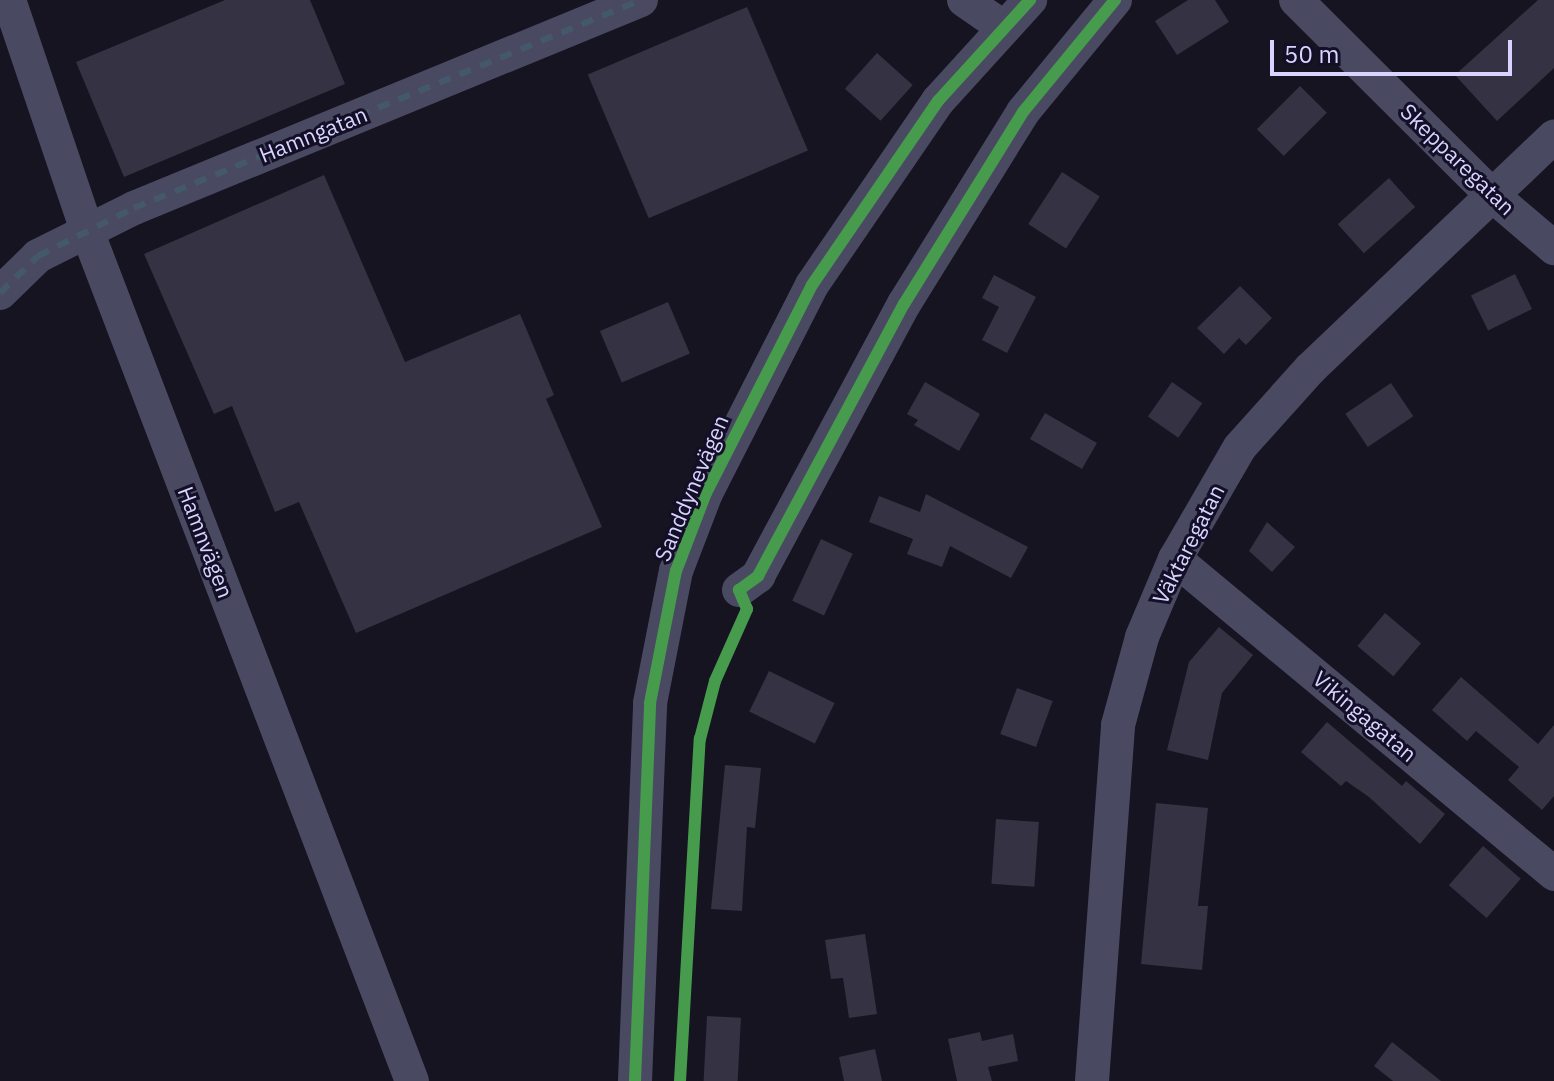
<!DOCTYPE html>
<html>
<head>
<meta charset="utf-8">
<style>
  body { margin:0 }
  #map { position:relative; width:1554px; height:1081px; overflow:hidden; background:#161421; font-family:"IBM Plex Sans",sans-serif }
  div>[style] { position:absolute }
  .building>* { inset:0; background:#343243; transform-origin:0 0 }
  .minor>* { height:34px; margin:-17px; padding:0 17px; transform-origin:17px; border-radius:17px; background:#4a4962 }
  .rail>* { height:6px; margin-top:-3px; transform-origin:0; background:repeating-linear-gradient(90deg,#43596b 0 12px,transparent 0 22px) }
  .cycleway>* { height:12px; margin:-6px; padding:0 6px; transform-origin:6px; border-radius:6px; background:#469c4c }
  span { translate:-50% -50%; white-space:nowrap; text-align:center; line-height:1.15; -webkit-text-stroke:6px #130f26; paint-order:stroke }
  .street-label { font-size:22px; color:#d9d4ff }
  .scale { position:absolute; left:1270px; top:40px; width:242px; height:36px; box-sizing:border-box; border:4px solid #d9d4ff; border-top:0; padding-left:10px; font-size:24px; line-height:28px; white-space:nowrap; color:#d9d4ff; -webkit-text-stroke:6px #130f26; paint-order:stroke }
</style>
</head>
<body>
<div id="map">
  <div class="building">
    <div style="clip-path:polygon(225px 0,310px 0,345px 84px,124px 177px,76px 62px)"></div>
    <div style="clip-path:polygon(1188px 0,1215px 0,1229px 22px,1177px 55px,1155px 21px)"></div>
    <div style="clip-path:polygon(1538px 0,1554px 0,1554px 68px,1497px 121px,1455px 75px)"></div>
    <div style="left:747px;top:7px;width:156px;height:173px;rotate:67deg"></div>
    <div style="left:877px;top:53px;width:48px;height:48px;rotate:42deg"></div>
    <div style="left:1300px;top:86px;width:38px;height:61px;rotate:45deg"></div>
    <div style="left:1062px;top:172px;width:45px;height:62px;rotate:33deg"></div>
    <div style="clip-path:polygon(324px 175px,405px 362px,520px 314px,554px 395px,546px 399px,602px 527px,356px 633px,299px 502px,275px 512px,232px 406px,214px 414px,144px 254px)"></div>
    <div style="left:1389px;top:178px;width:39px;height:69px;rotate:48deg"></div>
    <div style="left:1515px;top:274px;width:39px;height:49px;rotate:64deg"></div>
    <div style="clip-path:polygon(994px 275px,1036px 297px,1007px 353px,982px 340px,999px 307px,982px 298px)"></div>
    <div style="clip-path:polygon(1240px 286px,1272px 318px,1246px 345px,1239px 338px,1224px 354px,1197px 328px)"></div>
    <div style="left:668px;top:302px;width:56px;height:74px;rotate:67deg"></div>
    <div style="clip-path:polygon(925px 382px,980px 414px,959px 451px,914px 425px,918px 420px,907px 414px)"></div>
    <div style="left:1172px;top:382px;width:37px;height:42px;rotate:35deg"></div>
    <div style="left:1391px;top:383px;width:40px;height:55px;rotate:56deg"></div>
    <div style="left:1045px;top:413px;width:60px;height:30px;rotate:30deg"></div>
    <div style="clip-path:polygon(926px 494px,1028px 547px,1011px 578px,950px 546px,942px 567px,907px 554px,913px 539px,869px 522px,879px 496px,920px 512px)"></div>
    <div style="clip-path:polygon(1267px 522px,1295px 547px,1272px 572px,1249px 551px)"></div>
    <div style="left:821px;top:539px;width:35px;height:68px;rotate:25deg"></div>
    <div style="left:1385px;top:613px;width:47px;height:43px;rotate:40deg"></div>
    <div style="clip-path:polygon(1219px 627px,1253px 655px,1222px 693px,1208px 760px,1167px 750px,1189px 662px)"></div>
    <div style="left:769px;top:671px;width:73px;height:45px;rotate:26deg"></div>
    <div style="clip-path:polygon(1461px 677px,1538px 744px,1554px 725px,1554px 796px,1542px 810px,1508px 780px,1519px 767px,1476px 731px,1467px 741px,1432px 710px)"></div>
    <div style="left:1017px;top:688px;width:38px;height:49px;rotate:20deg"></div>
    <div style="clip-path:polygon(1327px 722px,1402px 786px,1406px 781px,1445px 814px,1420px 844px,1369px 797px,1346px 781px,1341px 786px,1301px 752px)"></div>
    <div style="clip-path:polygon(725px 765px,761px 768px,755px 828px,747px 827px,742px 911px,711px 909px)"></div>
    <div style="clip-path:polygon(1156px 803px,1208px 808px,1198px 906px,1208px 906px,1202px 970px,1141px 964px)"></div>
    <div style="left:996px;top:819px;width:43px;height:65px;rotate:4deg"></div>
    <div style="left:1483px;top:846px;width:50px;height:52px;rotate:41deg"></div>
    <div style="clip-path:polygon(865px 934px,877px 1014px,849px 1018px,843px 978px,831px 979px,825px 940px)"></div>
    <div style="left:707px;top:1016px;width:34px;height:65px;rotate:3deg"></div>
    <div style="clip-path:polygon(980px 1032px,982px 1041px,1013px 1034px,1018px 1061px,988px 1067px,992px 1081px,957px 1081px,948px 1039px)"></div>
    <div style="clip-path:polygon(1392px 1042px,1441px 1081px,1393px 1081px,1374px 1066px)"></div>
    <div style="clip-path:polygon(875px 1049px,882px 1081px,844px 1081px,839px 1057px)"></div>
  </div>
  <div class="minor">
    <div style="left:9px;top:0;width:244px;rotate:71.3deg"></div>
    <div style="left:87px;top:231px;width:910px;rotate:69.08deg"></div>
    <div style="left:964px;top:0;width:47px;rotate:34.7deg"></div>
    <div style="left:1296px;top:0;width:276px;rotate:44.9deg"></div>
    <div style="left:1492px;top:195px;width:82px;rotate:40.5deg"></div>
    <div style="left:0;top:293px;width:53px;rotate:-44.2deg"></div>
    <div style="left:38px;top:256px;width:107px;rotate:-26.6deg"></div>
    <div style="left:134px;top:208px;width:548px;rotate:-22.31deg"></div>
    <div style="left:1175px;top:559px;width:493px;rotate:39.7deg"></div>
    <div style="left:739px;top:590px;width:24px;rotate:-36deg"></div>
    <div style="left:758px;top:576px;width:309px;rotate:-61.8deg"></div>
    <div style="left:904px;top:304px;width:226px;rotate:-58.2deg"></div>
    <div style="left:1023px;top:112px;width:145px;rotate:-50.6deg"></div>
    <div style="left:635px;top:1081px;width:378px;rotate:-87.7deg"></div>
    <div style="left:650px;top:703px;width:135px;rotate:-78.9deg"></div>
    <div style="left:676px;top:571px;width:84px;rotate:-69deg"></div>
    <div style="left:706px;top:493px;width:233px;rotate:-63deg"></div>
    <div style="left:812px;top:285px;width:223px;rotate:-55.6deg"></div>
    <div style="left:938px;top:101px;width:137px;rotate:-47.7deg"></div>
    <div style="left:1092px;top:1081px;width:357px;rotate:-85.8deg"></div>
    <div style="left:1118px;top:725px;width:91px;rotate:-74.7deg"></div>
    <div style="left:1142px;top:637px;width:85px;rotate:-67.1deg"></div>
    <div style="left:1175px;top:559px;width:129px;rotate:-59.9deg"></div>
    <div style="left:1240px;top:447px;width:105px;rotate:-48.1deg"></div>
    <div style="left:1310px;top:369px;width:337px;rotate:-43.6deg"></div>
  </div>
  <div class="rail">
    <div style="left:0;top:293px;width:53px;rotate:-44.2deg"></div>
    <div style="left:38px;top:256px;width:107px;rotate:-26.6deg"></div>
    <div style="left:134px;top:208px;width:548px;rotate:-22.31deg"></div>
  </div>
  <div class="cycleway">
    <div style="left:635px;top:1081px;width:378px;rotate:-87.7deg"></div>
    <div style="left:650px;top:703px;width:135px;rotate:-78.9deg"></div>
    <div style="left:676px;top:571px;width:84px;rotate:-69deg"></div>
    <div style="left:706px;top:493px;width:233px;rotate:-63deg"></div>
    <div style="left:812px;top:285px;width:223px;rotate:-55.6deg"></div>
    <div style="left:938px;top:101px;width:137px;rotate:-47.7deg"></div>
    <div style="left:680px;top:1081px;width:343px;rotate:-86.7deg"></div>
    <div style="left:700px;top:739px;width:60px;rotate:-75.5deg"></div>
    <div style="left:715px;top:681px;width:79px;rotate:-66deg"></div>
    <div style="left:747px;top:609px;width:21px;rotate:-113deg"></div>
    <div style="left:739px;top:590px;width:24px;rotate:-36deg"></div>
    <div style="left:758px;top:576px;width:309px;rotate:-61.8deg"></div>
    <div style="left:904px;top:304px;width:226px;rotate:-58.2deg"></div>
    <div style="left:1023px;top:112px;width:145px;rotate:-50.6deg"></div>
  </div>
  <div class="street-label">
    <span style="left:313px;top:134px;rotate:-22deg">Hamngatan</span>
    <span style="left:1458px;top:159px;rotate:44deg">Skepparegatan</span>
    <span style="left:691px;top:488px;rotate:-67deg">Sanddynevägen</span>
    <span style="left:206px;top:542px;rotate:69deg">Hamnvägen</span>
    <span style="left:1188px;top:544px;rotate:-63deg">Väktaregatan</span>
    <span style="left:1365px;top:716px;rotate:40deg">Vikingagatan</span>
  </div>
  <div class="scale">50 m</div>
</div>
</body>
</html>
